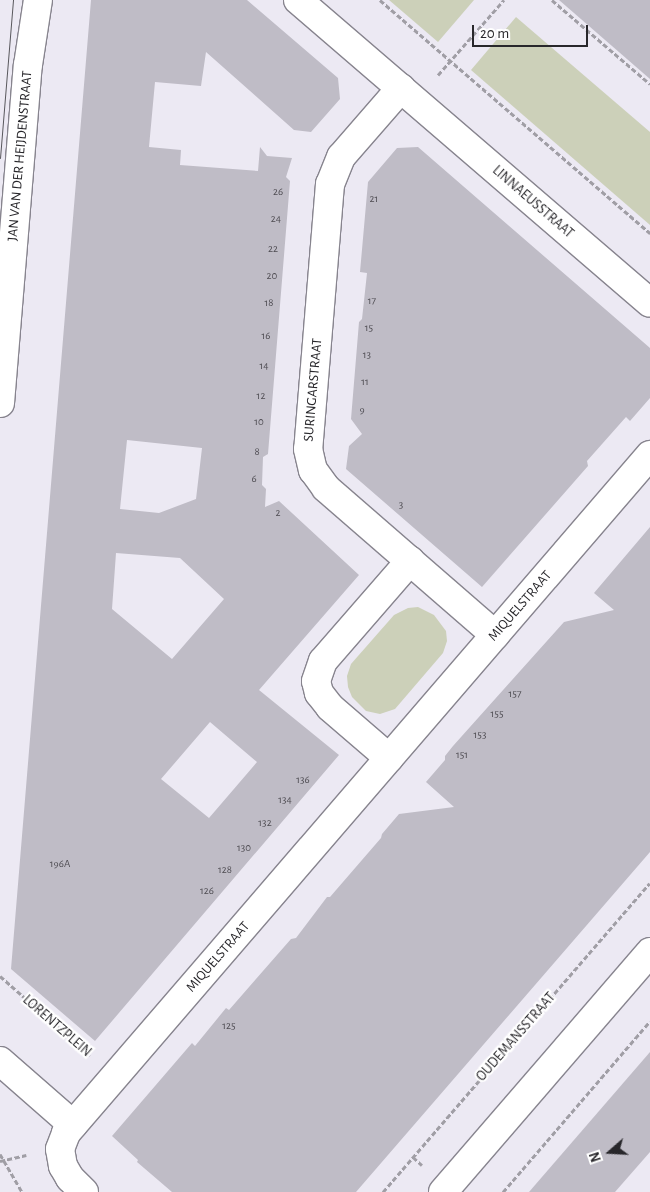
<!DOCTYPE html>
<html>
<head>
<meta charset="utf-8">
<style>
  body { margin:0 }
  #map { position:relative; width:650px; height:1192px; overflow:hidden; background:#ece9f3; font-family:"Alegreya Sans",sans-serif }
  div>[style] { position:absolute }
  .green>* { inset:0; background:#ccd0b9 }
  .building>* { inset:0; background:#bfbcc6 }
  .path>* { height:3px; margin-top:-1.5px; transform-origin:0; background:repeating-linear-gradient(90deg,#a09ea5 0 5px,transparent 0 7.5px) }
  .roads { filter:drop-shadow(1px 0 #87848e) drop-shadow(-1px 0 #87848e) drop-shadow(0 1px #87848e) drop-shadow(0 -1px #87848e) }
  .minor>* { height:28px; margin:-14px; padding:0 14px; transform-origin:14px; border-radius:14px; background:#fff }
  .tram>* { height:1px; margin:-0.5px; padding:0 0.5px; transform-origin:0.5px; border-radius:0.5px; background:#58575c }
  span { translate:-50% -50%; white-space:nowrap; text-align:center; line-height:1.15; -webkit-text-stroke:4.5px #fff; paint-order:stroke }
  .number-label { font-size:11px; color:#4e4c52 }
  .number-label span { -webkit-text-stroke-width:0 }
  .street-label { font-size:14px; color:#28272b }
  .north { position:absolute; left:585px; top:1127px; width:50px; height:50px; -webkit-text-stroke:4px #fff; paint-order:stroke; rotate:251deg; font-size:14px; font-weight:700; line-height:20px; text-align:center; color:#28272b }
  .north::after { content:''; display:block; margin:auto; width:18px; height:22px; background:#28272b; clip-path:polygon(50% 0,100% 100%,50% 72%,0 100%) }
  .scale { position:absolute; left:472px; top:25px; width:116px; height:22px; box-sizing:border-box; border:2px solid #28272b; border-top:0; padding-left:6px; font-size:15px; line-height:18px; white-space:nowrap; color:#28272b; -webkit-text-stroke:4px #fff; paint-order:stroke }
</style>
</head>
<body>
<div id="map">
  <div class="green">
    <div style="clip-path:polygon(389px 0,474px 0,438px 42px)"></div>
    <div style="clip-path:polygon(516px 17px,650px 132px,650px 225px,471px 70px)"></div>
    <div style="clip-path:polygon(418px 607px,434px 615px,446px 631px,447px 641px,443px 653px,395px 709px,380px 714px,366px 711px,352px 697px,348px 687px,347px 676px,351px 664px,394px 615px,408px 608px)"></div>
  </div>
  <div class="building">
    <div style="clip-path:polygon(evenodd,91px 0,247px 0,338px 78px,340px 99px,311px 132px,294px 130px,206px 52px,201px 86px,155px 82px,149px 147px,181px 150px,180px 165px,258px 171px,260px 147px,267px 156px,292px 158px,286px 177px,290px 181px,268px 454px,263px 457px,262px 485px,266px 489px,265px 507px,279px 501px,359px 575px,259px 690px,339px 755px,95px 1041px,11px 969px,91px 0,127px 440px,202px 448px,196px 499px,159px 513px,120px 509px,127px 440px,91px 0,116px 553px,180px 558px,224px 599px,172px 659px,112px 609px,116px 553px,91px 0,210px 722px,257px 762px,209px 818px,161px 779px,210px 722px)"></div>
    <div style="clip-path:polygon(559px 0,650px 0,650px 79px)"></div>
    <div style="clip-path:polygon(418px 147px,650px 348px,650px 398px,630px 421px,626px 417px,587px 461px,588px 466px,482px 587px,346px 469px,349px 446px,362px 434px,351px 419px,359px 322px,362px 319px,367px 273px,360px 272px,368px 182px,397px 148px)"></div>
    <div style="clip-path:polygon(650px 527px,650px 852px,356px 1192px,172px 1192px,137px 1162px,138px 1160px,112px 1136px,192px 1043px,195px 1046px,226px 1008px,229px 1010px,291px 939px,296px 938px,327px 897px,330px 897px,381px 838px,382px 834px,399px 814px,454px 807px,426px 782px,445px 760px,445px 756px,453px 746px,564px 622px,614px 610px,594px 593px)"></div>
    <div style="clip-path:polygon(650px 1052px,650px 1152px,615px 1192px,529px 1192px)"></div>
  </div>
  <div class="path">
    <div style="left:380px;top:0;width:357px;rotate:40.8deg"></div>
    <div style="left:552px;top:0;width:129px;rotate:40.6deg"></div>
    <div style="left:438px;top:75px;width:100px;rotate:-48.7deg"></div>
    <div style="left:0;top:976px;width:120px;rotate:41.3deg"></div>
    <div style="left:0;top:1154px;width:44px;rotate:59.9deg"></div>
    <div style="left:413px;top:1157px;width:12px;rotate:42deg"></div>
    <div style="left:0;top:1161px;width:27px;rotate:-13deg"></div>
    <div style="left:383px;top:1192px;width:408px;rotate:-49.2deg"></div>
    <div style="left:503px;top:1192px;width:225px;rotate:-49.3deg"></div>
  </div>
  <div class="roads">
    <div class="minor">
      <div style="left:298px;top:0;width:464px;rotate:40.7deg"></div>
      <div style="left:401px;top:88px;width:91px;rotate:131deg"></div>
      <div style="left:341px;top:157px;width:29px;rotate:112deg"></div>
      <div style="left:330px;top:184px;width:266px;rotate:94.7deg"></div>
      <div style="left:308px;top:449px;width:22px;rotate:77deg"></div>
      <div style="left:313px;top:470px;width:22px;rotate:54deg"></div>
      <div style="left:326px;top:488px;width:224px;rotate:41deg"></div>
      <div style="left:0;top:403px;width:339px;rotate:-85.3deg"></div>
      <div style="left:28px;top:65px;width:66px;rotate:-81.3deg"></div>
      <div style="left:389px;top:758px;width:78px;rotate:-139.2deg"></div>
      <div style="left:330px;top:707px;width:18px;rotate:-128deg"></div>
      <div style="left:319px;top:693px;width:12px;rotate:-104deg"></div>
      <div style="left:316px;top:681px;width:21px;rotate:-71deg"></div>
      <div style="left:323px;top:661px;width:133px;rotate:-49deg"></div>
      <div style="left:0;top:1061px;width:97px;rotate:41.2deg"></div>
      <div style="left:84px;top:1192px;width:20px;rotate:-135deg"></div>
      <div style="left:70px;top:1178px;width:14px;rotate:-120deg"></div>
      <div style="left:63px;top:1166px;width:17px;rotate:-100deg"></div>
      <div style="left:60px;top:1149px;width:17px;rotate:-69deg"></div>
      <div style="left:66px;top:1133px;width:895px;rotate:-49.26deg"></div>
      <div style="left:443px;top:1192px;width:317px;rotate:-49.2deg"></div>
    </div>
  </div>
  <div class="tram">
    <div style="left:0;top:158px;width:159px;rotate:-85.3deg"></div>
  </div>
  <div class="number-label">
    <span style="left:278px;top:192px">26</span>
    <span style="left:374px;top:199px">21</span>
    <span style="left:276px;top:219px">24</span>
    <span style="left:273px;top:249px">22</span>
    <span style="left:272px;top:276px">20</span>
    <span style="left:372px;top:301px">17</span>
    <span style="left:269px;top:303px">18</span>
    <span style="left:369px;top:328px">15</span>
    <span style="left:266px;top:336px">16</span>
    <span style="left:367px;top:355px">13</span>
    <span style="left:264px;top:366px">14</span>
    <span style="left:365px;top:382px">11</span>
    <span style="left:261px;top:396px">12</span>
    <span style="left:362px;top:410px">9</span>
    <span style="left:259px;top:422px">10</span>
    <span style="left:257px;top:452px">8</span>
    <span style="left:254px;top:479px">6</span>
    <span style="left:401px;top:505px">3</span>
    <span style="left:278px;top:513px">2</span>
    <span style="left:515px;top:694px">157</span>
    <span style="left:497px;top:714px">155</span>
    <span style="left:480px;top:735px">153</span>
    <span style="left:462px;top:755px">151</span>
    <span style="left:303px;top:780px">136</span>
    <span style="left:285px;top:800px">134</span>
    <span style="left:265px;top:823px">132</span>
    <span style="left:244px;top:848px">130</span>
    <span style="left:60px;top:864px">196A</span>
    <span style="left:225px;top:870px">128</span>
    <span style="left:207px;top:891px">126</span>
    <span style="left:229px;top:1026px">125</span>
  </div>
  <div class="street-label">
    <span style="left:20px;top:156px;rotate:-85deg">JAN VAN DER HEIJDENSTRAAT</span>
    <span style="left:533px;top:202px;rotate:41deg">LINNAEUSSTRAAT</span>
    <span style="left:313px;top:390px;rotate:-85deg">SURINGARSTRAAT</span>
    <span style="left:520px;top:606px;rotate:-49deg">MIQUELSTRAAT</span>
    <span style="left:218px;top:957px;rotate:-49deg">MIQUELSTRAAT</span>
    <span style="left:57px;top:1026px;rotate:41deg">LORENTZPLEIN</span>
    <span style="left:516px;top:1037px;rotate:-49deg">OUDEMANSSTRAAT</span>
  </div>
  <div class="north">N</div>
  <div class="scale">20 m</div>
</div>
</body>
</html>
